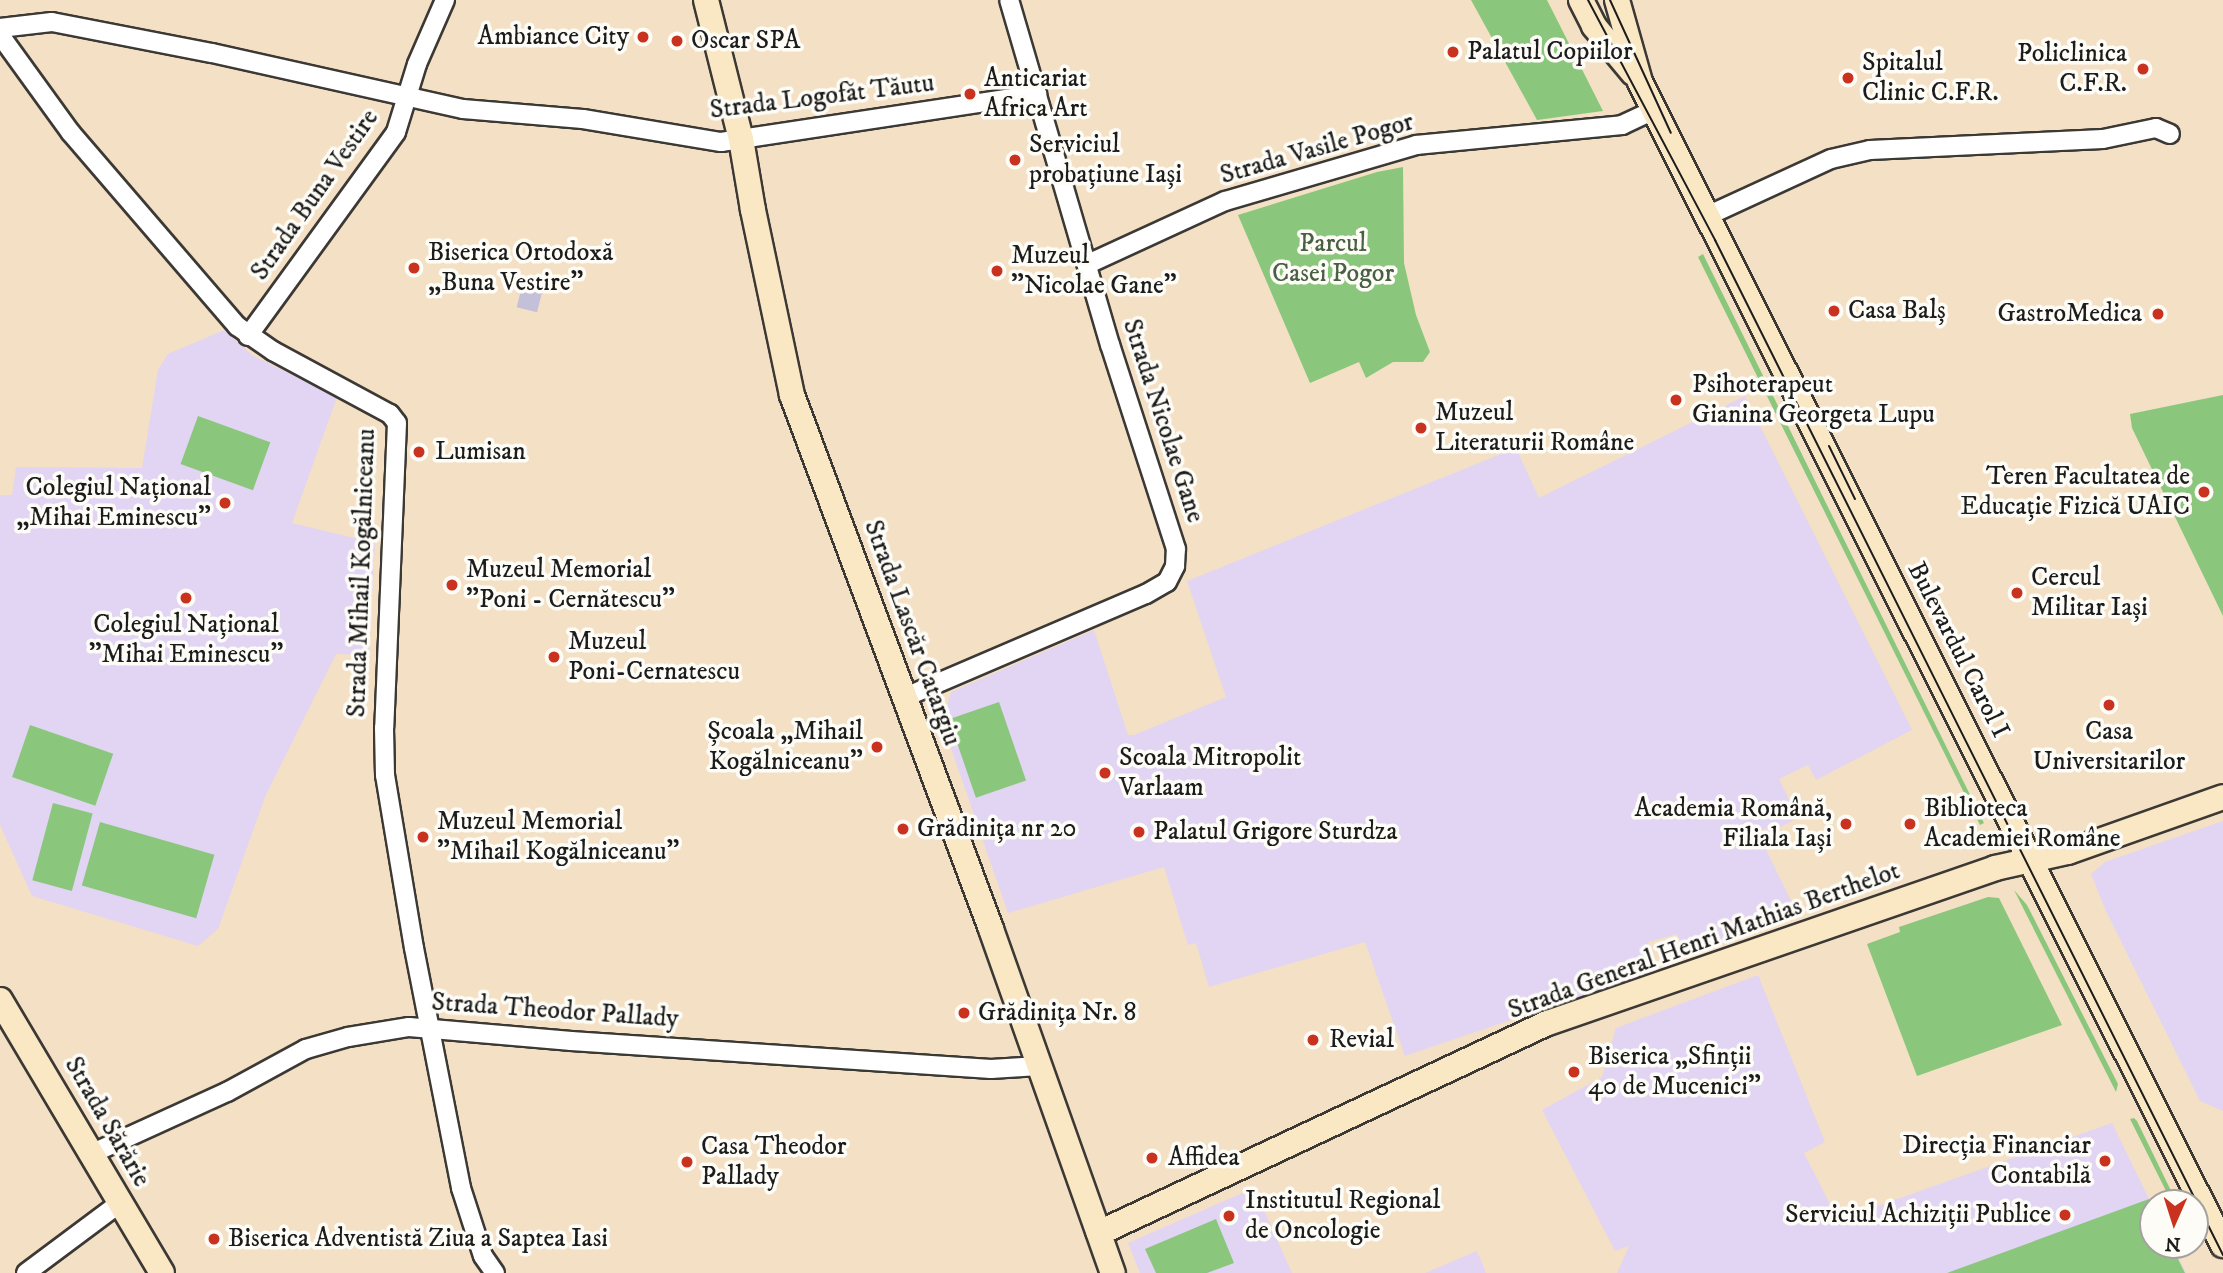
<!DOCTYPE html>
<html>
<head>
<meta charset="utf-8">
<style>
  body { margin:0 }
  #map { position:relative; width:2223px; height:1273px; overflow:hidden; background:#f4e0c4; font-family:"IM FELL DW Pica",serif }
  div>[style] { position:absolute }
  .built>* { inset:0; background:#e2d4f3 }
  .industrial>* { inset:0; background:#c5c0da; transform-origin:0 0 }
  .green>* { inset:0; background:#8ac77d; transform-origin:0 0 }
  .roads { filter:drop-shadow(2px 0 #3c3935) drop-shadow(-2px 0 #3c3935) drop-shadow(0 2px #3c3935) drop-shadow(0 -2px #3c3935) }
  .street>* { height:18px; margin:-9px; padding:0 9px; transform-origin:9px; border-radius:9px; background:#fff }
  .secondary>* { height:24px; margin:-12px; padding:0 12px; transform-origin:12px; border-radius:12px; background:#fae7c3 }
  .tram>* { height:2px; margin:-1px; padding:0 1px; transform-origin:1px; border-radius:1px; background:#1c1c1c }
  .dots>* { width:19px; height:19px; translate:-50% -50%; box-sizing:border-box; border:4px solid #fdfcf7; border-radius:50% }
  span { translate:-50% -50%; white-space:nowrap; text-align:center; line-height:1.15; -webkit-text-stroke:7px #fdfcf7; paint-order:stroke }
  .poi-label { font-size:26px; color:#1c1c1c }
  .right { translate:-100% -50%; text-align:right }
  .left { translate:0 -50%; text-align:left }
  .street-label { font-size:26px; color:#1c1c1c }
  .park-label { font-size:26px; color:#486043 }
  .north { position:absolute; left:2139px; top:1189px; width:70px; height:70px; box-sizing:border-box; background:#fdfcf7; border:2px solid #a3a29f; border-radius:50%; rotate:183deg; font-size:19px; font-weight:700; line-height:28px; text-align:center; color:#1c1c1c }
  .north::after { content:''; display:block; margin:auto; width:24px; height:32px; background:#c8321e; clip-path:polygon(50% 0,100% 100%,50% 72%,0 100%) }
</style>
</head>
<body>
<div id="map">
  <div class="built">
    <div style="clip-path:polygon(224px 330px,252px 355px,337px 397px,292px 523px,375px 543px,369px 655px,336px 654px,265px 797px,218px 929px,198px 946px,32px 896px,0 825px,0 495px,12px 495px,16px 467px,142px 468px,158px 370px,168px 354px)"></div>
    <div style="clip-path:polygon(1745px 396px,1912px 730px,1816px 780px,1808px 765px,1779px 779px,1798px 818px,1769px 833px,1766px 828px,1758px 833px,1797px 913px,1684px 955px,1677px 934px,1648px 942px,1657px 970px,1405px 1056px,1365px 942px,1209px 987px,1196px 943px,1188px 945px,1164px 867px,1008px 913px,942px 722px,951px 692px,1094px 630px,1128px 735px,1134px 735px,1226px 697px,1187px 581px,1516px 448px,1539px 498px)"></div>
    <div style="clip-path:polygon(2223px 821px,2223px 1111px,2200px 1101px,2105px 909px,2091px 874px,2105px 862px)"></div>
    <div style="clip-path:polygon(1758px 975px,1825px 1142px,1804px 1153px,1838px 1220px,2112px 1123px,2153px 1207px,2153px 1245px,2172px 1245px,2186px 1273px,1617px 1273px,1629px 1246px,1615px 1251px,1542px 1110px,1602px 1077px,1616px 1028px)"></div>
    <div style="clip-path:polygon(1254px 1188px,1292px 1273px,1140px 1273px,1128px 1243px)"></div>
    <div style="clip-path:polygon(1477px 1251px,1486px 1273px,1425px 1273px)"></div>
  </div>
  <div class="industrial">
    <div style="left:523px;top:282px;width:21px;height:26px;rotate:14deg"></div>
  </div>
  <div class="green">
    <div style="clip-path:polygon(1471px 0,1547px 0,1603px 111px,1537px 120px)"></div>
    <div style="clip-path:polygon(1403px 167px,1404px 263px,1416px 315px,1430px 352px,1423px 362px,1393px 362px,1366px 378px,1359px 362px,1310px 383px,1238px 215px,1377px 172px)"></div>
    <div style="clip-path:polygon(1703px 254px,1984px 823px,1980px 825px,1698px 257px)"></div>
    <div style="clip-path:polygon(2223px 395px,2223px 616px,2132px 428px,2130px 414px)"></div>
    <div style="left:198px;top:416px;width:77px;height:51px;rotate:20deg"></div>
    <div style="left:999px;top:702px;width:83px;height:53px;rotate:71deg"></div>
    <div style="left:30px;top:725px;width:88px;height:55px;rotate:19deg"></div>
    <div style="left:53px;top:803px;width:41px;height:80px;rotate:15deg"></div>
    <div style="left:100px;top:822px;width:119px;height:66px;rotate:16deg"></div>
    <div style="clip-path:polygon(2014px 890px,2027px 905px,2118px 1084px,2116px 1092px)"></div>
    <div style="clip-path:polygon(1988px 897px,1999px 898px,2062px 1025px,1917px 1076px,1867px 944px,1900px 932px,1899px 927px)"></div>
    <div style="clip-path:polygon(2134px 1118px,2137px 1121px,2177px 1203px,2172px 1203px,2130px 1119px)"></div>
    <div style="clip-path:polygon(2149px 1199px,2153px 1207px,2153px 1245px,2171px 1245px,2185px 1273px,1947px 1273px)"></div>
    <div style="clip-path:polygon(1216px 1219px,1234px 1263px,1207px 1273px,1156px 1273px,1145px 1249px)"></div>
  </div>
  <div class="roads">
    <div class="street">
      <div style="left:0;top:28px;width:52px;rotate:-6.6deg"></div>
      <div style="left:52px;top:22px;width:163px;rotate:11deg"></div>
      <div style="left:212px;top:53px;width:257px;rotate:12.6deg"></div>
      <div style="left:463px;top:109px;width:120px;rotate:4.8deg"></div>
      <div style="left:583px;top:119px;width:140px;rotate:9.5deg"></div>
      <div style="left:721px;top:142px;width:320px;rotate:-8.6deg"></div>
      <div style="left:0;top:35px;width:121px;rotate:54.1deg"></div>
      <div style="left:71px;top:133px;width:255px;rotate:49.3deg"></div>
      <div style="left:237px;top:326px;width:44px;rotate:34.8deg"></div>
      <div style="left:273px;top:351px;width:133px;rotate:28.3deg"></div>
      <div style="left:390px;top:414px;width:11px;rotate:52deg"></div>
      <div style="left:397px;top:423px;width:305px;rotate:92.4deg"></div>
      <div style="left:384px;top:728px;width:47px;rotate:88.8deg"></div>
      <div style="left:385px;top:775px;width:175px;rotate:80.5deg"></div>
      <div style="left:414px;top:948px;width:245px;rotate:78.9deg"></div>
      <div style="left:461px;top:1188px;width:71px;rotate:72.1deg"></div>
      <div style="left:483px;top:1256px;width:21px;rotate:55deg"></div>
      <div style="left:1707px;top:216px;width:136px;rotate:-24.7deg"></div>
      <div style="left:1831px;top:159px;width:40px;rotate:-13deg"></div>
      <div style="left:1870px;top:150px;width:233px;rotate:-2.7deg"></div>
      <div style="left:2103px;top:139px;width:54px;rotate:-11.7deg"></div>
      <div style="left:2156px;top:128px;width:15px;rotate:23deg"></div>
      <div style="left:1088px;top:264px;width:151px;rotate:-24.7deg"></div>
      <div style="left:1225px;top:201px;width:199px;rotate:-16.3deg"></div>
      <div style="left:1416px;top:145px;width:207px;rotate:-5.5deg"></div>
      <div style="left:1622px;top:125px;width:35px;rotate:-25deg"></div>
      <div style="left:248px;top:336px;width:252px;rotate:-54deg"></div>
      <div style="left:396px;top:132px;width:71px;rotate:-72.8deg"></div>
      <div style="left:417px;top:64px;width:70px;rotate:-66.4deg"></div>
      <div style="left:903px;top:698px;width:264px;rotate:-23.2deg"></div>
      <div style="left:1146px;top:594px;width:24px;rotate:-30deg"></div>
      <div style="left:1167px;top:582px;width:18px;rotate:-63deg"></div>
      <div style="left:1175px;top:566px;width:17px;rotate:-87deg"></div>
      <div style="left:1176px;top:549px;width:214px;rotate:-107.9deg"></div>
      <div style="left:1110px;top:345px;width:359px;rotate:-106.3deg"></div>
      <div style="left:93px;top:1153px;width:147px;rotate:-24.5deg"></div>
      <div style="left:227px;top:1092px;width:90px;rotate:-28.6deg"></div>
      <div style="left:306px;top:1049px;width:44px;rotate:-15.9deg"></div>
      <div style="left:348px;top:1037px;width:62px;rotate:-9.3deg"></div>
      <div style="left:409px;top:1027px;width:163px;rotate:4.9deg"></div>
      <div style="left:571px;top:1041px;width:421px;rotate:3.8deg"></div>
      <div style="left:991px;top:1069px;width:48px;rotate:-3.6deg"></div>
      <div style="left:26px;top:1273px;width:117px;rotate:-36.7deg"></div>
    </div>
    <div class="secondary">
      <div style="left:706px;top:0;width:143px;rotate:75.9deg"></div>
      <div style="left:741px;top:139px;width:72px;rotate:80.4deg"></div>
      <div style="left:753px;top:210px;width:189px;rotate:78.1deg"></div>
      <div style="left:792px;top:395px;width:570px;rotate:69.56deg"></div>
      <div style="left:991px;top:929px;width:365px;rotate:70.5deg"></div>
      <div style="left:1581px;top:0;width:29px;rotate:63deg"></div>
      <div style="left:1594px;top:26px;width:61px;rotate:50.3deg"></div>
      <div style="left:1617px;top:0;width:85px;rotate:74.3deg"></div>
      <div style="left:1640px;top:82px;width:1301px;rotate:63.38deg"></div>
      <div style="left:0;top:1000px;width:317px;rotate:59.3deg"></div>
      <div style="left:1099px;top:1233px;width:496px;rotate:-25.1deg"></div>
      <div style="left:1548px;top:1023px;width:473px;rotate:-19.1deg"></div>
      <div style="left:1995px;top:868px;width:75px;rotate:-12.4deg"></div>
      <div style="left:2068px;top:852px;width:164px;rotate:-19.5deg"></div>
    </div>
  </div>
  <div class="tram">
    <div style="left:1588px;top:0;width:272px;rotate:62.1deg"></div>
    <div style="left:1715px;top:240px;width:1135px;rotate:63.41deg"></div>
    <div style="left:1610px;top:0;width:146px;rotate:65.4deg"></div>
    <div style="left:1829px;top:446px;width:59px;rotate:63.9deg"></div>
  </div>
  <div class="dots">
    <div style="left:643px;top:37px;background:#c8321e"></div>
    <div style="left:677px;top:41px;background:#c8321e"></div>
    <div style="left:1453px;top:52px;background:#c8321e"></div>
    <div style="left:2143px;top:69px;background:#c8321e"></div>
    <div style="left:1848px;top:78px;background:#c8321e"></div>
    <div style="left:970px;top:94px;background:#c8321e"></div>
    <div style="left:1015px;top:160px;background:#c8321e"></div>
    <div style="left:414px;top:268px;background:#c8321e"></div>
    <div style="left:997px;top:271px;background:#c8321e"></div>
    <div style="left:1834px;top:311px;background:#c8321e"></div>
    <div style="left:2158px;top:314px;background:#c8321e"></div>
    <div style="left:1676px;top:400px;background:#c8321e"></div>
    <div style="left:1421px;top:428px;background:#c8321e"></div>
    <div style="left:419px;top:452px;background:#c8321e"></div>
    <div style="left:2204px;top:492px;background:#c8321e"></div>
    <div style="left:225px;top:503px;background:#c8321e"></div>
    <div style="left:452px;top:585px;background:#c8321e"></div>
    <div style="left:2017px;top:593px;background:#c8321e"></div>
    <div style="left:186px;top:598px;background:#c8321e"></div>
    <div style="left:554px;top:657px;background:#c8321e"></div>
    <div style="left:2109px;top:705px;background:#c8321e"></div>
    <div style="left:877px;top:747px;background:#c8321e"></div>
    <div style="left:1105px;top:773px;background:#c8321e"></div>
    <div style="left:1846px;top:824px;background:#c8321e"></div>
    <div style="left:1910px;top:824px;background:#c8321e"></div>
    <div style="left:903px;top:829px;background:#c8321e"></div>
    <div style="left:1139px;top:832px;background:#c8321e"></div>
    <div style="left:423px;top:837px;background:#c8321e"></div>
    <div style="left:964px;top:1013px;background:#c8321e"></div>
    <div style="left:1313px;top:1040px;background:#c8321e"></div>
    <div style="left:1574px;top:1072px;background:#c8321e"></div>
    <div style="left:1152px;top:1158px;background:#c8321e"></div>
    <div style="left:2105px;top:1161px;background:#c8321e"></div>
    <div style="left:687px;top:1162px;background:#c8321e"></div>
    <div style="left:2065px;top:1215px;background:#c8321e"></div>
    <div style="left:1229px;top:1216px;background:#c8321e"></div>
    <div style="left:214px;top:1239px;background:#c8321e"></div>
  </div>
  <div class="poi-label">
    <span class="right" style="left:629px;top:37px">Ambiance City</span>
    <span class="left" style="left:691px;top:41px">Oscar SPA</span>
    <span class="left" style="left:1467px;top:52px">Palatul Copiilor</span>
    <span class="right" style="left:2127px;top:69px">Policlinica<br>C.F.R.</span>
    <span class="left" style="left:1862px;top:78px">Spitalul<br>Clinic C.F.R.</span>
    <span class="left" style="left:984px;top:94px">Anticariat<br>Africa Art</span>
    <span class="left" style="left:1029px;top:160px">Serviciul<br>probațiune Iași</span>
    <span class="left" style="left:428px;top:268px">Biserica Ortodoxă<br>„Buna Vestire”</span>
    <span class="left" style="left:1011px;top:271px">Muzeul<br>"Nicolae Gane"</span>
    <span class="left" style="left:1848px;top:311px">Casa Balș</span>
    <span class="right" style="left:2142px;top:314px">GastroMedica</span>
    <span class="left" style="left:1692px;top:400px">Psihoterapeut<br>Gianina Georgeta Lupu</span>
    <span class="left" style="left:1435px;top:428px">Muzeul<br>Literaturii Române</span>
    <span class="left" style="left:435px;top:452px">Lumisan</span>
    <span class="right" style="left:2190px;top:492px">Teren Facultatea de<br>Educație Fizică UAIC</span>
    <span class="right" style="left:211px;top:503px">Colegiul Național<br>„Mihai Eminescu”</span>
    <span class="left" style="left:466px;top:585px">Muzeul Memorial<br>"Poni - Cernătescu"</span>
    <span class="left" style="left:2031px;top:593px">Cercul<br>Militar Iași</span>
    <span style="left:186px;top:640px">Colegiul Național<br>"Mihai Eminescu"</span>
    <span class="left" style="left:568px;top:657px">Muzeul<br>Poni-Cernatescu</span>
    <span class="right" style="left:863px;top:747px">Școala „Mihail<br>Kogălniceanu”</span>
    <span style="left:2109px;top:747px">Casa<br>Universitarilor</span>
    <span class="left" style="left:1119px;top:773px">Scoala Mitropolit<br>Varlaam</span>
    <span class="right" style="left:1832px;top:824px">Academia Română,<br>Filiala Iași</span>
    <span class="left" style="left:1924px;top:824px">Biblioteca<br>Academiei Române</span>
    <span class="left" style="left:437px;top:837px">Muzeul Memorial<br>"Mihail Kogălniceanu"</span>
    <span class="left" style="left:917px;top:829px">Grădinița nr 20</span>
    <span class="left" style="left:1153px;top:832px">Palatul Grigore Sturdza</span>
    <span class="left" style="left:978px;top:1013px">Grădinița Nr. 8</span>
    <span class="left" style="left:1329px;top:1040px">Revial</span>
    <span class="left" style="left:1588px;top:1072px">Biserica „Sfinții<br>40 de Mucenici”</span>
    <span class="right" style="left:2091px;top:1161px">Direcția Financiar<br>Contabilă</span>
    <span class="left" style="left:701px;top:1162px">Casa Theodor<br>Pallady</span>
    <span class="left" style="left:1168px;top:1158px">Affidea</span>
    <span class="left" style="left:1245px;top:1216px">Institutul Regional<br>de Oncologie</span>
    <span class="right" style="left:2051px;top:1215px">Serviciul Achiziții Publice</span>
    <span class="left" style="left:228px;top:1239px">Biserica Adventistă Ziua a Saptea Iasi</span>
  </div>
  <div class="street-label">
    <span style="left:822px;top:97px;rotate:-7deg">Strada Logofăt Tăutu</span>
    <span style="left:1317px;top:149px;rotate:-16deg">Strada Vasile Pogor</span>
    <span style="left:315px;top:195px;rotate:-55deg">Strada Buna Vestire</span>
    <span style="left:1163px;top:421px;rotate:72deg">Strada Nicolae Gane</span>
    <span style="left:362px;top:573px;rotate:-88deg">Strada Mihail Kogălniceanu</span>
    <span style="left:912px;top:633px;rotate:70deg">Strada Lascăr Catargiu</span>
    <span style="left:1958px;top:650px;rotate:63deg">Bulevardul Carol I</span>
    <span style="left:1704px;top:941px;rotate:-20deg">Strada General Henri Mathias Berthelot</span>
    <span style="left:555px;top:1011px;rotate:4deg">Strada Theodor Pallady</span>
    <span style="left:107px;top:1122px;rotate:60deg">Strada Sărărie</span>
  </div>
  <div class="park-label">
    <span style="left:1333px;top:259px">Parcul<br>Casei Pogor</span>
  </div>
  <div class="north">N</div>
</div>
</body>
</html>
